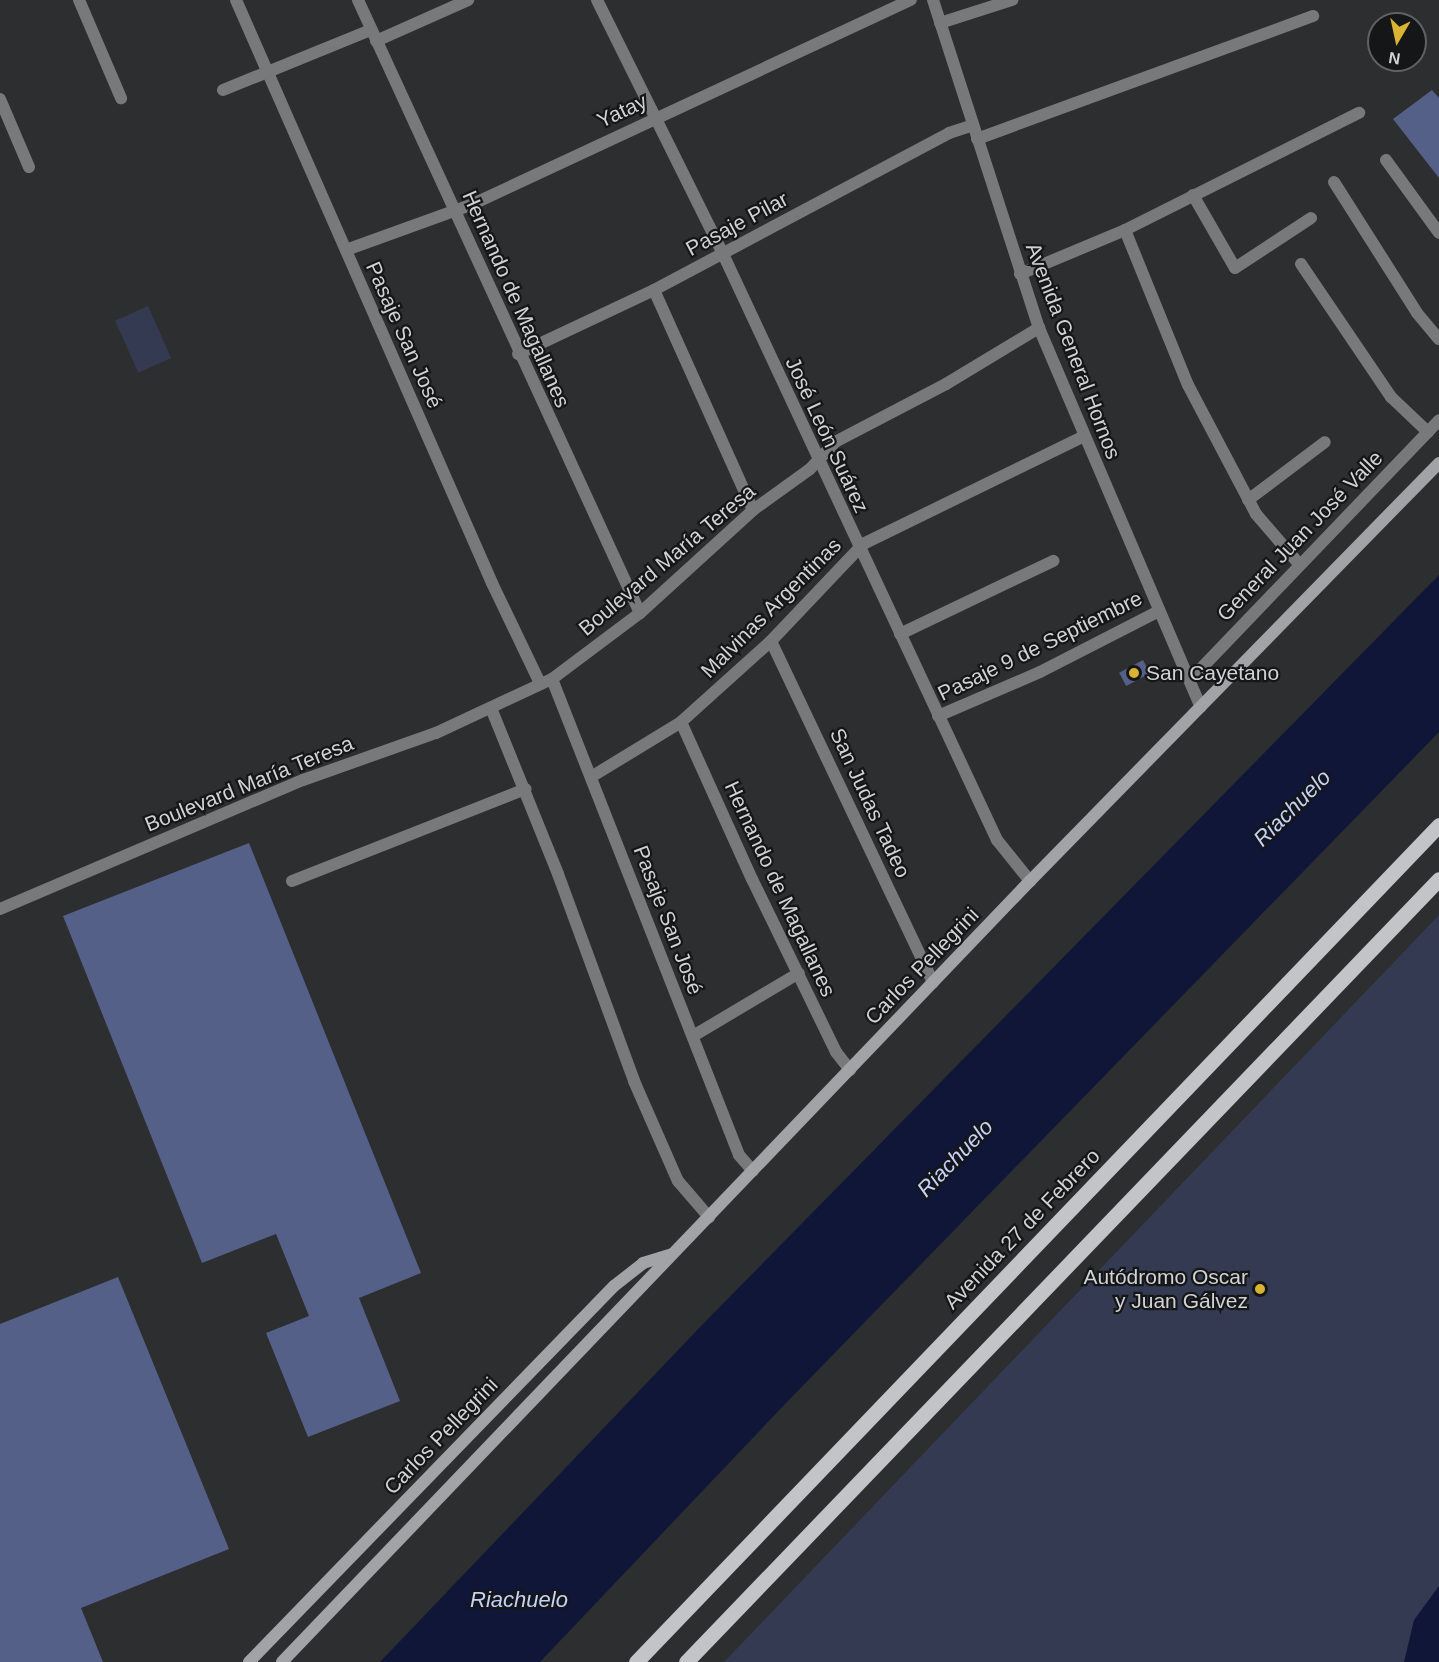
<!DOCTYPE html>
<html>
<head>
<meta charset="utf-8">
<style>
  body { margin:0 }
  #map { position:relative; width:1439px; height:1662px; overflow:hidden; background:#2d2e30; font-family:Arial,sans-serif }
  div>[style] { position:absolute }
  .green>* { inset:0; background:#343a52; transform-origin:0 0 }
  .water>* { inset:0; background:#101638 }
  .building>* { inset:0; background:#546088; transform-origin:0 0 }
  .minor>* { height:12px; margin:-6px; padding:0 6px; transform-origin:6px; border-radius:6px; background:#78797a }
  .tertiary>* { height:12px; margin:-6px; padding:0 6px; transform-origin:6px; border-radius:6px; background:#78797a }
  .secondary>* { height:12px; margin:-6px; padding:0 6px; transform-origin:6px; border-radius:6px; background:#a2a3a6 }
  .primary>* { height:15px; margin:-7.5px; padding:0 7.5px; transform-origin:7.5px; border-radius:7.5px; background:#c3c4c7 }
  .dots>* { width:16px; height:16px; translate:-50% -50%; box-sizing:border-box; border:3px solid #151617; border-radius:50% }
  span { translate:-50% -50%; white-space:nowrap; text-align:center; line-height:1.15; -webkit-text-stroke:4.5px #151617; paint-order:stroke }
  .street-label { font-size:21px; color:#d1d2d4 }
  .poi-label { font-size:21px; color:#d1d2d4 }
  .left { translate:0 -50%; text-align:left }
  .right { translate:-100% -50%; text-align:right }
  .water-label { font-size:22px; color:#c4d1fa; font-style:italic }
  .north { position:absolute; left:1367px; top:12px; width:60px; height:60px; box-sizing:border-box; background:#151617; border:2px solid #606163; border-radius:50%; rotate:189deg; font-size:16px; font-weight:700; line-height:24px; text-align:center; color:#d1d2d4 }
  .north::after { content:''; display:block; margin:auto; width:21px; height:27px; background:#d9b334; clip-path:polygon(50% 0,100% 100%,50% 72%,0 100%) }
</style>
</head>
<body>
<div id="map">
  <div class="green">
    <div style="left:148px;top:306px;width:57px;height:36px;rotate:66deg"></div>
    <div style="clip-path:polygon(1439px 915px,1439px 1662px,724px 1662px)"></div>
  </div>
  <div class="water">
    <div style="clip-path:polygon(1439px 575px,1439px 732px,786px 1403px,540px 1662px,380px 1662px,704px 1323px)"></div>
    <div style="clip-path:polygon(1439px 1586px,1439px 1662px,1404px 1662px,1414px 1620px)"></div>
  </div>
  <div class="building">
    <div style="clip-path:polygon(1432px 90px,1439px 98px,1439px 178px,1393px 119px)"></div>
    <div style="left:1143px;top:660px;width:15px;height:27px;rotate:62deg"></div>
    <div style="clip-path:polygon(249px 843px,421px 1273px,359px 1298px,400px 1401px,308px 1437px,266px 1333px,309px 1316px,276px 1234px,202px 1263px,63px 916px)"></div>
    <div style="clip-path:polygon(118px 1277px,229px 1549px,81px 1608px,103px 1662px,0 1662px,0 1324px)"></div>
  </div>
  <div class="minor">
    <div style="left:79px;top:0;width:107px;rotate:66.8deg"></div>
    <div style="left:236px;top:0;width:637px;rotate:66.29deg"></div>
    <div style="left:492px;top:583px;width:111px;rotate:64.4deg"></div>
    <div style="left:358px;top:0;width:675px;rotate:65.3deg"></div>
    <div style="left:597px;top:0;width:284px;rotate:63.6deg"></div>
    <div style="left:723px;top:254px;width:647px;rotate:64.94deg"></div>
    <div style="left:997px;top:840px;width:53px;rotate:51.2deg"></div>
    <div style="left:940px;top:23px;width:76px;rotate:-17.7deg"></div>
    <div style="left:376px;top:41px;width:101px;rotate:-24deg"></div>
    <div style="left:223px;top:90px;width:160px;rotate:-22.1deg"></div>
    <div style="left:0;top:99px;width:74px;rotate:66.9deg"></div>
    <div style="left:977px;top:139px;width:358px;rotate:-20.1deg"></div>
    <div style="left:1386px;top:160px;width:90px;rotate:54deg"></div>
    <div style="left:1334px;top:182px;width:155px;rotate:57.6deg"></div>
    <div style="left:1417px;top:313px;width:34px;rotate:50deg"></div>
    <div style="left:1193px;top:195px;width:84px;rotate:60.1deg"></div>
    <div style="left:1235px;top:268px;width:91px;rotate:-33.3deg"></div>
    <div style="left:1125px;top:230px;width:167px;rotate:67.9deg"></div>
    <div style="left:1188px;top:385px;width:146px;rotate:62.2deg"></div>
    <div style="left:1256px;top:514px;width:66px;rotate:49.3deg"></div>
    <div style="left:346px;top:250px;width:135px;rotate:-19.9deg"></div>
    <div style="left:473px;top:204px;width:483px;rotate:-25deg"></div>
    <div style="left:1301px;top:264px;width:161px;rotate:55.9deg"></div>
    <div style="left:1391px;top:397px;width:51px;rotate:43.4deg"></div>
    <div style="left:1020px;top:274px;width:114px;rotate:-22.7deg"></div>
    <div style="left:1125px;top:230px;width:262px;rotate:-26.6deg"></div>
    <div style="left:654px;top:290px;width:241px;rotate:65.8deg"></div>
    <div style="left:518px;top:354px;width:150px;rotate:-25.2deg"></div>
    <div style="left:654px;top:290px;width:334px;rotate:-28deg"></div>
    <div style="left:949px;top:133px;width:25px;rotate:-18deg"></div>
    <div style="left:1248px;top:500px;width:96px;rotate:-37deg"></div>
    <div style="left:900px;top:634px;width:170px;rotate:-25.5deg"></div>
    <div style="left:771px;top:641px;width:378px;rotate:64.6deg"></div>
    <div style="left:552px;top:679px;width:511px;rotate:68.55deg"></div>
    <div style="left:739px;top:1155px;width:21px;rotate:49deg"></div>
    <div style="left:1190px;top:680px;width:360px;rotate:-46.2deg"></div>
    <div style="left:491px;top:708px;width:179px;rotate:68deg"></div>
    <div style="left:558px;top:874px;width:221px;rotate:69.8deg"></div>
    <div style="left:634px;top:1081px;width:109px;rotate:66.3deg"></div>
    <div style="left:678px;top:1181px;width:48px;rotate:49.3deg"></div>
    <div style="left:938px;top:716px;width:111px;rotate:-23.3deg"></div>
    <div style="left:1040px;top:672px;width:134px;rotate:-27.1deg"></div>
    <div style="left:681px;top:722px;width:172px;rotate:65.7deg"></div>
    <div style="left:752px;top:879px;width:192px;rotate:64.1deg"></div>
    <div style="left:836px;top:1052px;width:23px;rotate:52deg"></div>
    <div style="left:591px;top:777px;width:105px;rotate:-31.4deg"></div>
    <div style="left:681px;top:722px;width:121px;rotate:-42deg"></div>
    <div style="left:771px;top:641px;width:134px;rotate:-46.5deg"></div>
    <div style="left:863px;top:544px;width:246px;rotate:-26deg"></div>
    <div style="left:292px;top:881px;width:251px;rotate:-21.5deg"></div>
    <div style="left:0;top:909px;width:329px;rotate:-23.1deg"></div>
    <div style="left:303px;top:780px;width:141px;rotate:-19.5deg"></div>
    <div style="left:436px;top:733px;width:128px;rotate:-25deg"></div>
    <div style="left:552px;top:679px;width:110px;rotate:-36.9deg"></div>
    <div style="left:640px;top:613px;width:153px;rotate:-42.3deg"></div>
    <div style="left:753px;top:510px;width:70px;rotate:-35.7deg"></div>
    <div style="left:810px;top:469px;width:37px;rotate:-47deg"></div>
    <div style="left:835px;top:442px;width:125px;rotate:-27.6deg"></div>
    <div style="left:946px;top:384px;width:109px;rotate:-31.1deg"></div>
    <div style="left:693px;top:1036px;width:123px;rotate:-30.7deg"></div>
  </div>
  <div class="tertiary">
    <div style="left:933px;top:0;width:345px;rotate:72.1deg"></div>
    <div style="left:1039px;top:328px;width:412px;rotate:66.9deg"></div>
  </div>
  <div class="secondary">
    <div style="left:249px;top:1662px;width:524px;rotate:-45.85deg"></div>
    <div style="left:614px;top:1286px;width:37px;rotate:-38deg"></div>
    <div style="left:643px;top:1263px;width:30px;rotate:-17deg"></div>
    <div style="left:282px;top:1662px;width:1081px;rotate:-46.24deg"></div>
    <div style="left:1030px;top:881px;width:585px;rotate:-45.62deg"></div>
  </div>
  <div class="primary">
    <div style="left:636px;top:1662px;width:1160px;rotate:-46.19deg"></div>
    <div style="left:686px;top:1662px;width:1086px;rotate:-46.12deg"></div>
  </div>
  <div class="dots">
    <div style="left:1134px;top:673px;background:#d9b334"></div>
    <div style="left:1260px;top:1289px;background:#d9b334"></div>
  </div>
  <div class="street-label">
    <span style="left:622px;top:111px;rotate:-25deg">Yatay</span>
    <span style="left:737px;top:224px;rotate:-28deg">Pasaje Pilar</span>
    <span style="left:516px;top:299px;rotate:66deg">Hernando de Magallanes</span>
    <span style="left:404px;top:335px;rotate:66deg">Pasaje San José</span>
    <span style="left:1073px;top:351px;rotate:69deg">Avenida General Hornos</span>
    <span style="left:827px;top:435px;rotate:65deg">José León Suárez</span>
    <span style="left:1300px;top:536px;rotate:-46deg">General Juan José Valle</span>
    <span style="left:667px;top:560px;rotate:-40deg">Boulevard María Teresa</span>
    <span style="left:771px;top:608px;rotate:-45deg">Malvinas Argentinas</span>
    <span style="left:1040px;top:646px;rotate:-26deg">Pasaje 9 de Septiembre</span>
    <span style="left:249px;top:784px;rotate:-22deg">Boulevard María Teresa</span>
    <span style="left:870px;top:803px;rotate:65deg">San Judas Tadeo</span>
    <span style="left:780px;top:889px;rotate:65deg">Hernando de Magallanes</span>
    <span style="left:668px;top:920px;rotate:69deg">Pasaje San José</span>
    <span style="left:922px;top:966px;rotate:-46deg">Carlos Pellegrini</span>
    <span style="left:1022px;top:1229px;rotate:-46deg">Avenida 27 de Febrero</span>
    <span style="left:441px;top:1436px;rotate:-46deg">Carlos Pellegrini</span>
  </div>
  <div class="poi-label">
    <span class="left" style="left:1146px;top:673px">San Cayetano</span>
    <span class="right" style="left:1248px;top:1289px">Autódromo Oscar<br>y Juan Gálvez</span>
  </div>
  <div class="water-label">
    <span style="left:1292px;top:808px;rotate:-45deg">Riachuelo</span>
    <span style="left:955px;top:1158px;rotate:-46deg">Riachuelo</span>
    <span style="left:519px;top:1600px">Riachuelo</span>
  </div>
  <div class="north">N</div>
</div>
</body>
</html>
